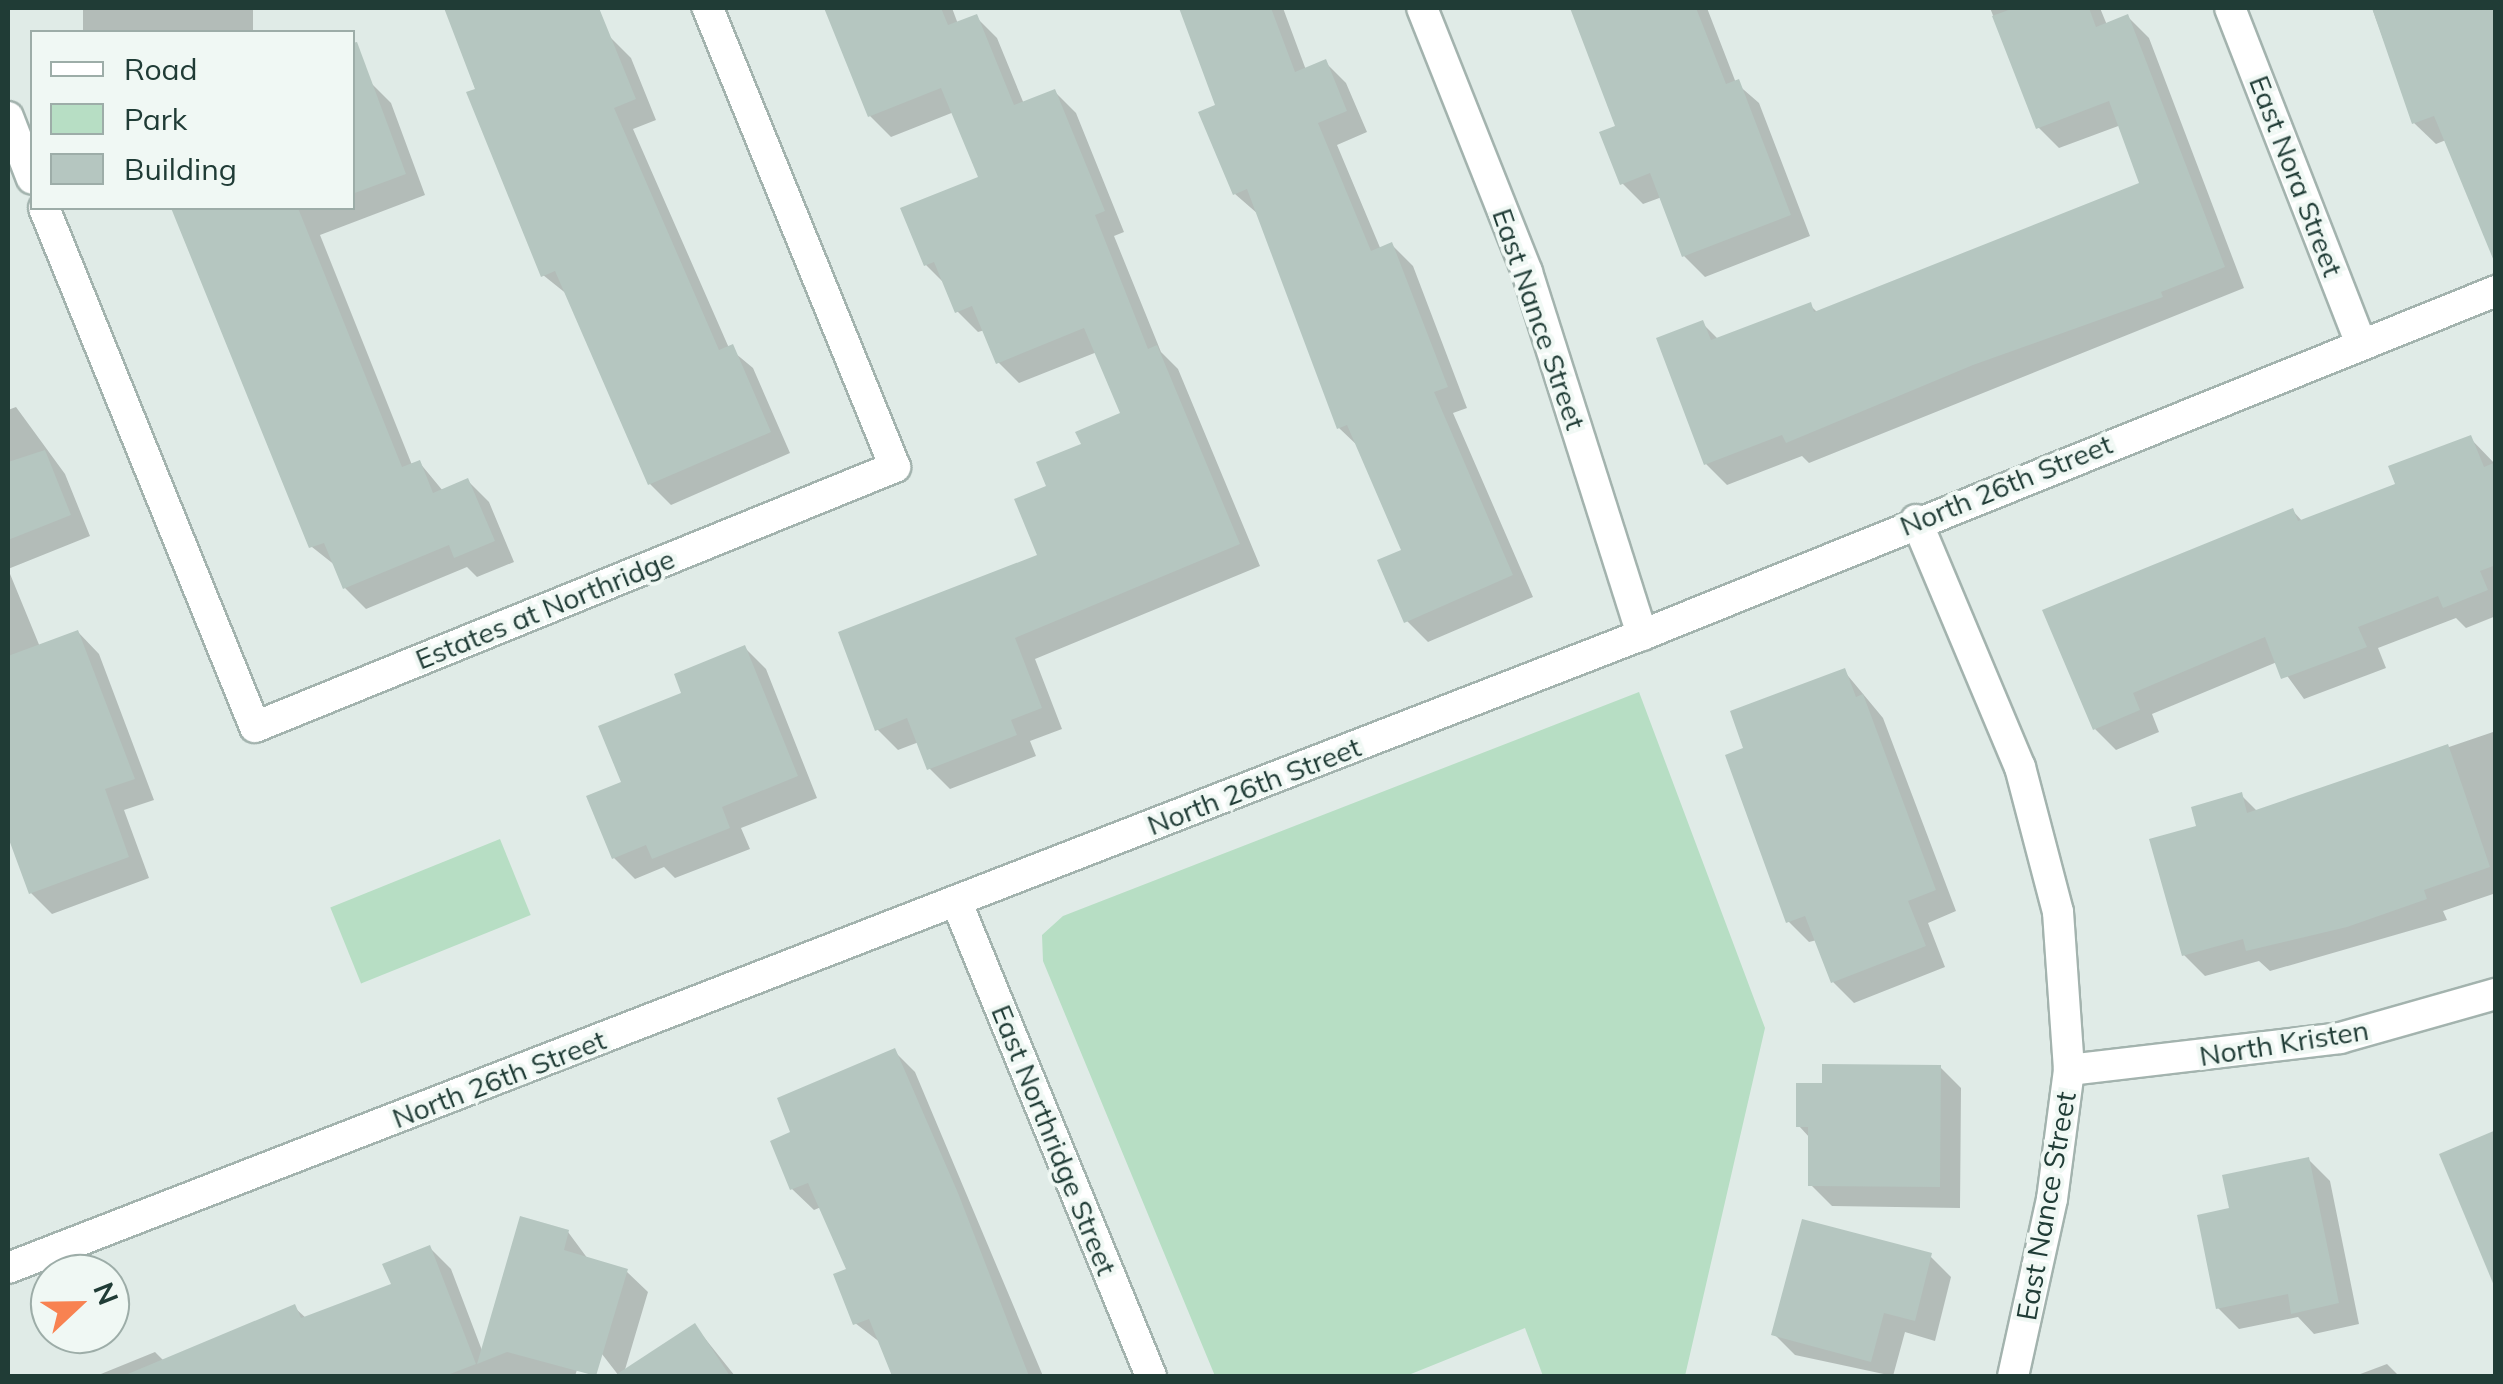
<!DOCTYPE html>
<html>
<head>
<meta charset="utf-8">
<style>
  body { margin:0 }
  #map { position:relative; width:2503px; height:1384px; overflow:hidden; background:#e0ebe7; font-family:Mulish,sans-serif }
  div>[style] { position:absolute }
  .green>* { inset:0; background:#b7dec4; transform-origin:0 0 }
  .shadow>* { inset:0; background:#0003; transform-origin:0 0 }
  .building>* { inset:0; background:#b5c6c0 }
  .roads { filter:drop-shadow(2px 0 #a3b3ae) drop-shadow(-2px 0 #a3b3ae) drop-shadow(0 2px #a3b3ae) drop-shadow(0 -2px #a3b3ae) }
  .minor>* { height:30px; margin:-15px; padding:0 15px; transform-origin:15px; border-radius:15px; background:#fff }
  span { translate:-50% -50%; white-space:nowrap; text-align:center; line-height:1.15; -webkit-text-stroke:8px #f0f8f4; paint-order:stroke }
  .street-label { font-size:28px; color:#203c36 }
  .frame { position:absolute; inset:0; border:10px solid #203c36; pointer-events:none }
  .legend { position:absolute; left:30px; top:30px; width:325px; height:180px; box-sizing:border-box; background:#f0f8f4; border:2px solid #9dada8; margin:0; padding:12px 18px; list-style:none; font-size:30px; color:#203c36 }
  .legend li { display:flex; align-items:center; gap:20px; height:50px }
  .legend b { width:50px; border:2px solid #9dada8 }
  .north { position:absolute; left:30px; top:1254px; width:100px; height:100px; box-sizing:border-box; background:#f0f8f4; border:2px solid #9dada8; border-radius:50%; rotate:68deg; font-size:28px; font-weight:700; line-height:40px; text-align:center; color:#203c36 }
  .north::after { content:''; display:block; margin:auto; width:35px; height:45px; background:#f88251; clip-path:polygon(50% 0,100% 100%,50% 72%,0 100%) }
</style>
</head>
<body>
<div id="map">
  <div class="green">
    <div style="clip-path:polygon(1639px 692px,1765px 1028px,1685px 1376px,1543px 1376px,1525px 1328px,1406px 1376px,1215px 1376px,1043px 961px,1042px 935px,1063px 916px)"></div>
    <div style="left:500px;top:839px;width:82px;height:183px;rotate:68deg"></div>
  </div>
  <div class="shadow">
    <div style="left:83px;top:8px;width:170px;height:26px"></div>
    <div style="clip-path:polygon(446px 8px,582px 8px,595px 43px,610px 37px,631px 58px,656px 120px,633px 129px,729px 348px,753px 368px,790px 453px,671px 505px,650px 484px,568px 295px,543px 275px)"></div>
    <div style="clip-path:polygon(827px 8px,952px 8px,958px 24px,976px 17px,997px 38px,1024px 104px,1055px 92px,1076px 113px,1124px 232px,1114px 236px,1161px 352px,1178px 369px,1260px 566px,1035px 659px,1062px 729px,1030px 741px,1036px 756px,950px 789px,929px 768px,919px 742px,898px 750px,877px 729px,1040px 556px,1049px 487px,1084px 445px,1123px 415px,1097px 352px,1019px 383px,998px 362px,985px 330px,978px 332px,957px 311px,947px 286px,926px 265px,981px 179px,954px 112px,891px 137px,870px 116px)"></div>
    <div style="clip-path:polygon(1181px 8px,1283px 8px,1306px 70px,1325px 62px,1346px 83px,1367px 132px,1337px 145px,1381px 250px,1392px 245px,1413px 266px,1467px 408px,1453px 413px,1533px 597px,1428px 642px,1407px 621px,1404px 552px,1360px 448px,1339px 428px,1258px 214px,1235px 194px,1218px 107px)"></div>
    <div style="clip-path:polygon(1572px 8px,1707px 8px,1736px 83px,1759px 103px,1810px 236px,1705px 277px,1684px 256px,1662px 197px,1643px 204px,1622px 183px,1618px 128px)"></div>
    <div style="clip-path:polygon(1990px 8px,2100px 8px,2107px 25px,2128px 17px,2149px 38px,2244px 288px,1809px 463px,1802px 456px,1727px 485px,1706px 464px,1702px 323px,1719px 340px,1810px 305px,1818px 313px,2142px 184px,2121px 125px,2059px 148px,2038px 127px)"></div>
    <div style="clip-path:polygon(2372px 8px,2488px 8px,2496px 28px,2446px 140px,2436px 144px,2414px 123px)"></div>
    <div style="clip-path:polygon(370px 82px,391px 103px,425px 195px,320px 235px,412px 465px,419px 462px,443px 491px,468px 481px,489px 502px,514px 562px,477px 577px,467px 567px,366px 609px,345px 588px,336px 566px,312px 547px,176px 212px,352px 208px,352px 89px)"></div>
    <div style="clip-path:polygon(16px 407px,65px 474px,90px 536px,8px 569px,40px 647px,78px 632px,99px 654px,154px 800px,124px 810px,149px 878px,52px 914px,31px 893px,8px 830px,8px 410px)"></div>
    <div style="clip-path:polygon(2470px 438px,2496px 465px,2496px 616px,2466px 628px,2456px 618px,2378px 648px,2386px 668px,2304px 699px,2277px 662px,2152px 714px,2159px 732px,2116px 750px,2095px 729px,2293px 511px,2303px 522px,2398px 486px)"></div>
    <div style="clip-path:polygon(745px 648px,766px 669px,817px 798px,741px 828px,750px 849px,675px 878px,664px 867px,635px 879px,614px 858px,624px 783px,684px 694px)"></div>
    <div style="clip-path:polygon(1844px 671px,1883px 718px,1956px 911px,1928px 923px,1945px 967px,1854px 1003px,1833px 982px,1817px 940px,1809px 942px,1788px 921px,1746px 750px)"></div>
    <div style="clip-path:polygon(2496px 731px,2496px 893px,2443px 911px,2447px 920px,2270px 971px,2259px 961px,2205px 976px,2184px 955px,2199px 827px,2241px 795px,2258px 812px)"></div>
    <div style="clip-path:polygon(894px 1051px,915px 1072px,1043px 1376px,895px 1376px,881px 1343px,855px 1323px,849px 1270px,821px 1207px,814px 1210px,792px 1189px,794px 1133px)"></div>
    <div style="clip-path:polygon(1940px 1067px,1961px 1088px,1960px 1208px,1832px 1206px,1811px 1185px,1810px 1138px,1799px 1126px,1824px 1086px)"></div>
    <div style="clip-path:polygon(2309px 1160px,2330px 1181px,2359px 1324px,2314px 1334px,2298px 1317px,2239px 1329px,2218px 1308px,2232px 1210px)"></div>
    <div style="clip-path:polygon(568px 1232px,588px 1259px,626px 1271px,648px 1292px,624px 1373px,695px 1326px,735px 1376px,619px 1376px,588px 1336px,575px 1376px,96px 1376px,155px 1352px,164px 1361px,294px 1307px,307px 1319px,394px 1285px,430px 1248px,451px 1269px,483px 1353px)"></div>
    <div style="clip-path:polygon(1930px 1256px,1951px 1277px,1935px 1341px,1905px 1332px,1893px 1376px,1795px 1355px,1774px 1334px)"></div>
    <div style="clip-path:polygon(2387px 1364px,2399px 1376px,2355px 1376px)"></div>
  </div>
  <div class="building">
    <div style="clip-path:polygon(444px 8px,599px 8px,636px 99px,614px 108px,719px 350px,733px 344px,771px 432px,648px 485px,555px 271px,541px 277px,466px 92px,475px 89px)"></div>
    <div style="clip-path:polygon(824px 8px,941px 8px,948px 25px,977px 14px,1014px 105px,1055px 89px,1105px 211px,1095px 215px,1148px 349px,1157px 345px,1240px 544px,1015px 638px,1042px 708px,1011px 720px,1017px 735px,927px 770px,907px 718px,875px 731px,838px 632px,1037px 555px,1014px 499px,1046px 486px,1036px 462px,1081px 444px,1075px 432px,1120px 413px,1084px 328px,996px 364px,972px 306px,955px 313px,934px 262px,924px 266px,900px 208px,978px 177px,941px 88px,868px 117px)"></div>
    <div style="clip-path:polygon(1179px 8px,1271px 8px,1295px 72px,1326px 59px,1347px 111px,1318px 123px,1371px 251px,1392px 242px,1448px 387px,1434px 392px,1513px 575px,1404px 623px,1377px 560px,1401px 550px,1347px 425px,1337px 429px,1247px 189px,1233px 195px,1198px 112px,1215px 105px)"></div>
    <div style="clip-path:polygon(1570px 8px,1696px 8px,1726px 84px,1739px 79px,1791px 215px,1682px 257px,1650px 173px,1620px 185px,1599px 132px,1615px 126px)"></div>
    <div style="clip-path:polygon(2014px 8px,2089px 8px,2096px 27px,2128px 14px,2225px 267px,2161px 292px,2163px 297px,1973px 365px,1786px 443px,1782px 435px,1704px 465px,1656px 338px,1703px 320px,1711px 340px,1811px 302px,1814px 312px,2139px 183px,2109px 101px,2036px 129px,1992px 16px)"></div>
    <div style="clip-path:polygon(2372px 8px,2496px 8px,2496px 266px,2434px 116px,2412px 124px)"></div>
    <div style="clip-path:polygon(357px 42px,406px 174px,352px 194px,352px 43px)"></div>
    <div style="clip-path:polygon(171px 208px,298px 208px,402px 467px,420px 460px,433px 493px,468px 478px,495px 541px,454px 558px,449px 545px,343px 589px,324px 543px,309px 548px)"></div>
    <div style="clip-path:polygon(2471px 435px,2484px 467px,2496px 462px,2496px 565px,2480px 571px,2488px 590px,2443px 608px,2438px 596px,2358px 627px,2367px 647px,2281px 679px,2265px 637px,2133px 693px,2140px 710px,2093px 730px,2042px 610px,2293px 508px,2298px 521px,2395px 484px,2388px 466px)"></div>
    <div style="clip-path:polygon(45px 450px,71px 515px,8px 540px,8px 462px)"></div>
    <div style="clip-path:polygon(78px 630px,135px 779px,105px 789px,129px 857px,29px 894px,8px 837px,8px 656px)"></div>
    <div style="clip-path:polygon(745px 645px,798px 776px,722px 807px,730px 828px,652px 859px,646px 845px,612px 859px,586px 796px,621px 782px,598px 726px,681px 693px,674px 674px)"></div>
    <div style="clip-path:polygon(1845px 668px,1856px 697px,1863px 694px,1936px 890px,1908px 901px,1926px 946px,1831px 983px,1805px 916px,1786px 923px,1725px 755px,1743px 748px,1730px 711px)"></div>
    <div style="clip-path:polygon(2448px 744px,2490px 867px,2424px 890px,2427px 899px,2347px 927px,2246px 951px,2243px 939px,2182px 956px,2149px 839px,2196px 826px,2191px 807px,2242px 792px,2247px 813px)"></div>
    <div style="clip-path:polygon(895px 1048px,958px 1193px,1029px 1376px,892px 1376px,869px 1319px,853px 1325px,833px 1274px,846px 1269px,808px 1183px,790px 1190px,770px 1141px,790px 1132px,777px 1098px)"></div>
    <div style="clip-path:polygon(1822px 1064px,1941px 1065px,1940px 1187px,1808px 1186px,1808px 1127px,1796px 1127px,1796px 1083px,1822px 1083px)"></div>
    <div style="clip-path:polygon(2496px 1130px,2496px 1287px,2495px 1288px,2439px 1154px)"></div>
    <div style="clip-path:polygon(2309px 1157px,2339px 1303px,2291px 1314px,2288px 1294px,2216px 1309px,2197px 1215px,2229px 1208px,2222px 1175px)"></div>
    <div style="clip-path:polygon(520px 1216px,569px 1230px,564px 1250px,628px 1269px,596px 1376px,507px 1352px,477px 1364px)"></div>
    <div style="clip-path:polygon(1802px 1219px,1932px 1253px,1915px 1321px,1884px 1313px,1871px 1362px,1771px 1335px)"></div>
    <div style="clip-path:polygon(430px 1245px,476px 1364px,445px 1376px,123px 1376px,295px 1304px,301px 1318px,391px 1284px,382px 1264px)"></div>
    <div style="clip-path:polygon(695px 1323px,730px 1376px,614px 1376px)"></div>
  </div>
  <div class="roads">
    <div class="minor">
      <div style="left:1422px;top:8px;width:284px;rotate:68.3deg"></div>
      <div style="left:1527px;top:272px;width:381px;rotate:72.4deg"></div>
      <div style="left:2230px;top:8px;width:361px;rotate:68.7deg"></div>
      <div style="left:8px;top:117px;width:66px;rotate:68.8deg"></div>
      <div style="left:44px;top:208px;width:560px;rotate:67.88deg"></div>
      <div style="left:255px;top:727px;width:691px;rotate:-22.11deg"></div>
      <div style="left:895px;top:467px;width:496px;rotate:-112.2deg"></div>
      <div style="left:1916px;top:520px;width:268px;rotate:67.2deg"></div>
      <div style="left:2020px;top:767px;width:150px;rotate:75.3deg"></div>
      <div style="left:2058px;top:912px;width:158px;rotate:86deg"></div>
      <div style="left:2069px;top:1070px;width:130px;rotate:97.5deg"></div>
      <div style="left:2052px;top:1199px;width:181px;rotate:102.4deg"></div>
      <div style="left:957px;top:903px;width:511px;rotate:67.7deg"></div>
      <div style="left:2069px;top:1070px;width:273px;rotate:-6.7deg"></div>
      <div style="left:2340px;top:1038px;width:162px;rotate:-15.8deg"></div>
      <div style="left:8px;top:1268px;width:1752px;rotate:-21.18deg"></div>
      <div style="left:1642px;top:635px;width:921px;rotate:-21.94deg"></div>
    </div>
  </div>
  <div class="street-label">
    <span style="left:2296px;top:176px;rotate:69deg">East Nora Street</span>
    <span style="left:1539px;top:319px;rotate:71deg">East Nance Street</span>
    <span style="left:2006px;top:485px;rotate:-22deg">North 26th Street</span>
    <span style="left:545px;top:609px;rotate:-22deg">Estates at Northridge</span>
    <span style="left:1254px;top:786px;rotate:-21deg">North 26th Street</span>
    <span style="left:2284px;top:1043px;rotate:-9deg">North Kristen</span>
    <span style="left:499px;top:1079px;rotate:-21deg">North 26th Street</span>
    <span style="left:1054px;top:1140px;rotate:68deg">East Northridge Street</span>
    <span style="left:2046px;top:1206px;rotate:-80deg">East Nance Street</span>
  </div>
  <div class="frame"></div>
  <ul class="legend">
  <li><b style="height:12px;background:#fff"></b>Road</li>
  <li><b style="height:28px;background:#b7dec4"></b>Park</li>
  <li><b style="height:28px;background:#b5c6c0"></b>Building</li>
  </ul>
  <div class="north">N</div>
</div>
</body>
</html>
